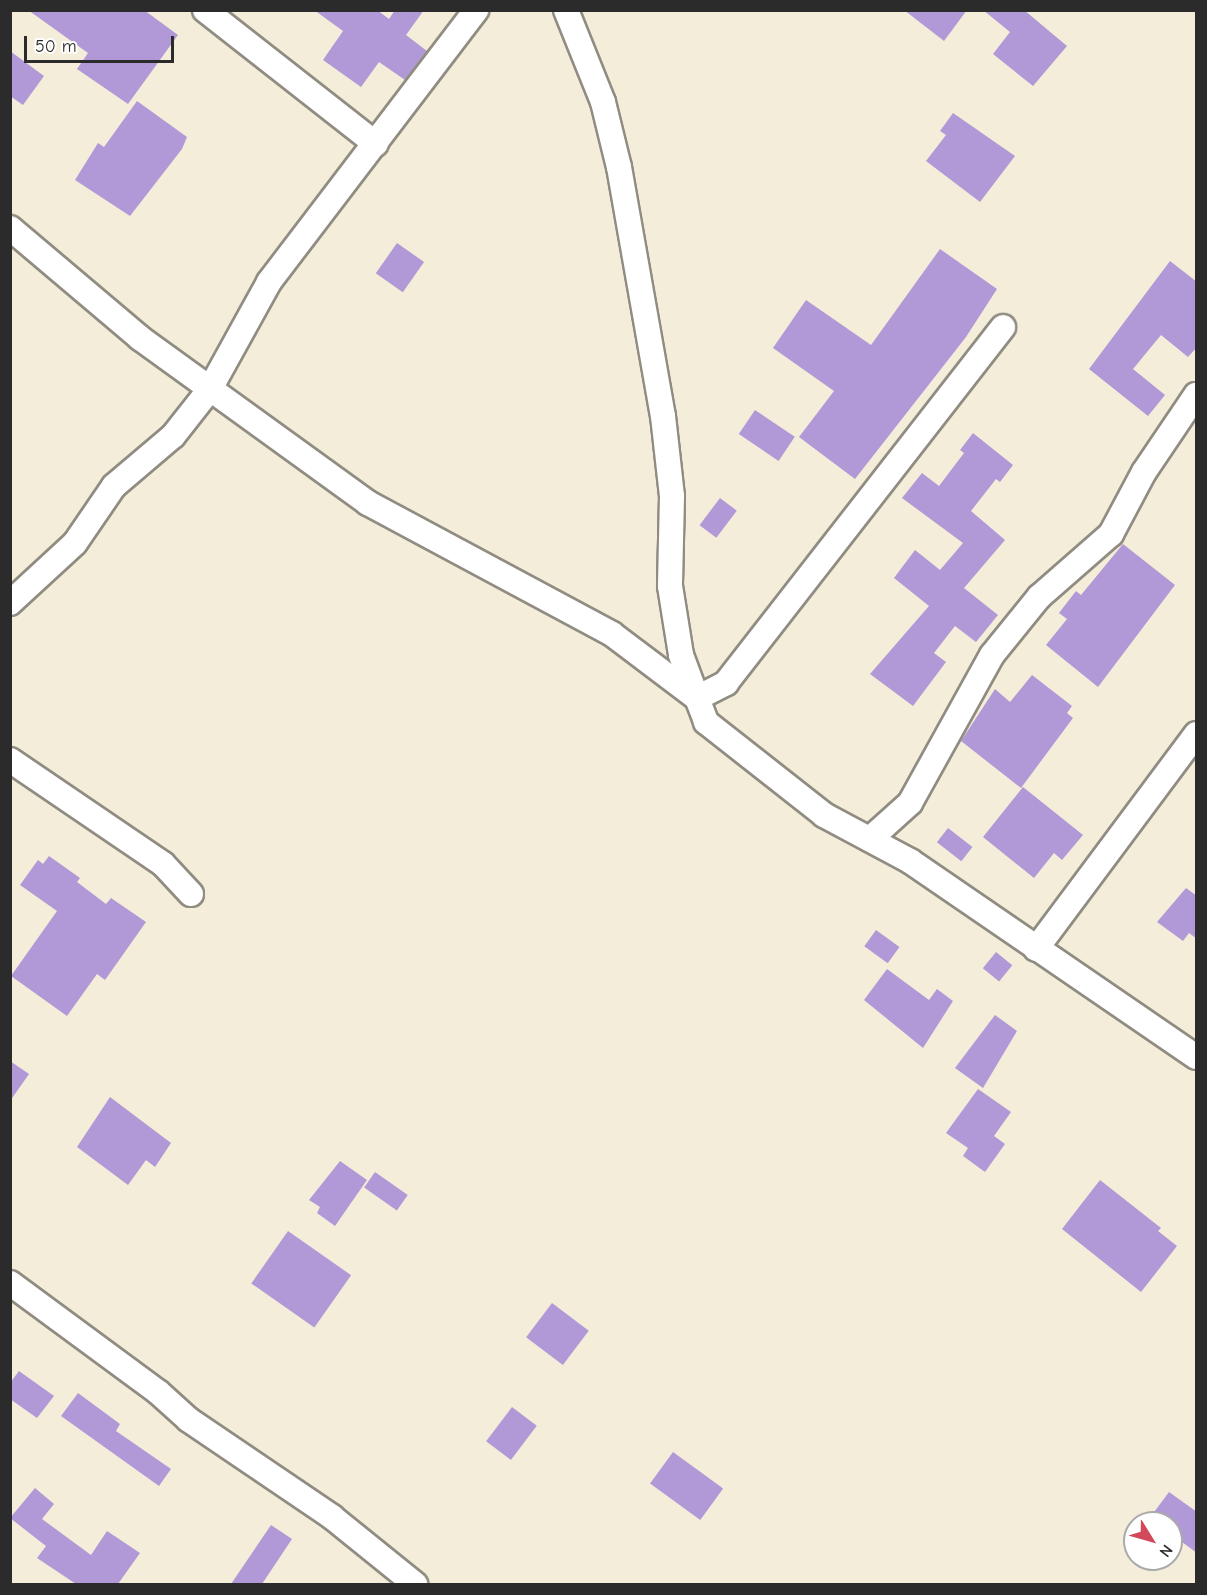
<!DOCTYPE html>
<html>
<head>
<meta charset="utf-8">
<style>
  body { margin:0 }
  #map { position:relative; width:1207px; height:1595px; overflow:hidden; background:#f4edd9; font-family:"Comic Neue",sans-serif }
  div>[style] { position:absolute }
  .building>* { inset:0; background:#b199d7; transform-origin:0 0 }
  .roads { filter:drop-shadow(2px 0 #908c82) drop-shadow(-2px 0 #908c82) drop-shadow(0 2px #908c82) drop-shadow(0 -2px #908c82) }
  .minor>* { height:24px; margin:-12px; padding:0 12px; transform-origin:12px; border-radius:12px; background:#fff }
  span { translate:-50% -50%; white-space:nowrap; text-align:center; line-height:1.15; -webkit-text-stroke:6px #fff; paint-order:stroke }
  .frame { position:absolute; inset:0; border:12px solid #2b2b2b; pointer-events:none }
  .north { position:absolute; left:1123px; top:1511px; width:60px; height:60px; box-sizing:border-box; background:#fff; border:2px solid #aaa; border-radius:50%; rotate:127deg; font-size:16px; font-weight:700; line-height:24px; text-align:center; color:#2b2b2b }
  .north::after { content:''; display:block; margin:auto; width:21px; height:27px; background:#d1495b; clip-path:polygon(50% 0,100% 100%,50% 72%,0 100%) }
  .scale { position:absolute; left:24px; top:36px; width:150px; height:27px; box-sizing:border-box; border:3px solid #2b2b2b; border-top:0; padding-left:8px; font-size:18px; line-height:21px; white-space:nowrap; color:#2b2b2b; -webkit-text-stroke:4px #fff; paint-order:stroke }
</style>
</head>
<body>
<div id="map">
  <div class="building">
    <div style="clip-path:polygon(28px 10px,144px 10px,178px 35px,128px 104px,77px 69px,88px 53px)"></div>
    <div style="clip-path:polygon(314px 10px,377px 10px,389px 19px,395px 10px,424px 10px,406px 35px,427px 51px,405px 80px,379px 62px,361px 87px,323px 60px,343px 31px)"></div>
    <div style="clip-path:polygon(904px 10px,967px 10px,944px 41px)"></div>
    <div style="clip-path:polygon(983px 10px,1024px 10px,1067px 46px,1033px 86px,993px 54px,1010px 32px)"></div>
    <div style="clip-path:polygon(10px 51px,44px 76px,23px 105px,10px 96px)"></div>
    <div style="clip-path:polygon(137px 101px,187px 137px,182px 149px,130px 216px,75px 180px,98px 143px,104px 147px)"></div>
    <div style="clip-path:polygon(953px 113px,1015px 156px,980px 202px,926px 161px,946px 135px,940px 131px)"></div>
    <div style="left:397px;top:243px;width:33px;height:37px;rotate:35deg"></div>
    <div style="clip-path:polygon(940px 249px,997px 289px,966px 337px,855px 479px,799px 437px,834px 391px,773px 348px,806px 300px,871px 345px)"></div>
    <div style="clip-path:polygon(1170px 261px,1197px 282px,1197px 347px,1188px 357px,1161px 335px,1133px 369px,1165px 395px,1148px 416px,1089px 369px)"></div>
    <div style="left:755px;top:410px;width:48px;height:29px;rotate:34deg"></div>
    <div style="clip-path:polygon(973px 433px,1013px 465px,1000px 482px,996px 479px,971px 511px,1005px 540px,964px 588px,998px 615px,976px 642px,955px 626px,934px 653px,946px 662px,913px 706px,870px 674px,929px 606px,894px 578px,915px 550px,940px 570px,963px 543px,902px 498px,922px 473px,939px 486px,964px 453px,960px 450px)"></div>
    <div style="left:720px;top:498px;width:21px;height:34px;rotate:37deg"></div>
    <div style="clip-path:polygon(1123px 544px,1175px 585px,1098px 687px,1046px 645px,1067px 619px,1059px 613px,1076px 591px,1081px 595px)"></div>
    <div style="clip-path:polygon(1032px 675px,1072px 706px,1067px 713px,1073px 718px,1021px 788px,961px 741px,995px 689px,1010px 702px)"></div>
    <div style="clip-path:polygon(1023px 787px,1083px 835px,1062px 860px,1054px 853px,1034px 878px,983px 837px)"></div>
    <div style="left:948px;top:828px;width:31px;height:18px;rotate:38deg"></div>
    <div style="clip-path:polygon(49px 856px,80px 878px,77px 882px,106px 904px,111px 898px,146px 922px,105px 980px,97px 974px,67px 1016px,11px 976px,57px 911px,20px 885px,38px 860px,43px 864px)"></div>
    <div style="clip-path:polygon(1186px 888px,1197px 896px,1197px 939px,1189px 933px,1183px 941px,1157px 922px)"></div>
    <div style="left:876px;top:930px;width:29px;height:20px;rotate:36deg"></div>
    <div style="left:996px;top:952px;width:21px;height:21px;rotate:39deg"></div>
    <div style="clip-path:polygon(887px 969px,929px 1000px,937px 989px,953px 1001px,923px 1048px,864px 1000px)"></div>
    <div style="clip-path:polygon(995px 1015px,1017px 1031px,983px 1088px,955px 1068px)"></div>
    <div style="clip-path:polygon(10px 1061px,29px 1074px,10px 1101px)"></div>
    <div style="clip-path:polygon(978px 1089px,1011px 1112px,994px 1136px,1005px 1144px,985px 1172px,963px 1156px,968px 1148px,946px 1133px)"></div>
    <div style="clip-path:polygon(110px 1097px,171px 1143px,155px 1167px,146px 1160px,128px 1185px,77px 1147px)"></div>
    <div style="clip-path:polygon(340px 1161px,367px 1180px,335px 1226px,317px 1213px,320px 1207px,309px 1200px)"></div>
    <div style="left:375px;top:1172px;width:40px;height:19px;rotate:35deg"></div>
    <div style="clip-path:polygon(1100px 1180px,1161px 1228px,1158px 1231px,1177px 1246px,1141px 1292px,1062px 1229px)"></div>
    <div style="left:288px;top:1231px;width:77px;height:64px;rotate:35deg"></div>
    <div style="left:552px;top:1303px;width:46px;height:43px;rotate:37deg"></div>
    <div style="clip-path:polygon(19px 1371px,54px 1396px,37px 1418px,10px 1399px,10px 1383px)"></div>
    <div style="clip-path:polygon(78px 1393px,120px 1424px,116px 1431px,171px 1469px,159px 1486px,61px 1416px)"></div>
    <div style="left:512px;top:1407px;width:31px;height:43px;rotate:37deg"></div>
    <div style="left:673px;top:1452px;width:62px;height:39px;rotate:36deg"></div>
    <div style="clip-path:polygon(35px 1488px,54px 1504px,42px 1519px,91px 1555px,107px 1531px,140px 1553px,118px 1584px,76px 1584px,37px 1558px,46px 1546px,10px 1518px)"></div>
    <div style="clip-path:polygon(1169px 1492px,1197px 1512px,1197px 1553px,1171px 1534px,1171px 1523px,1146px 1523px)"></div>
    <div style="clip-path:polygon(271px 1525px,292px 1539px,262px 1584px,231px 1584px)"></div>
  </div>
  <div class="roads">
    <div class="minor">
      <div style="left:205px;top:10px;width:217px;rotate:38.1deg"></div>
      <div style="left:566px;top:10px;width:99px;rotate:68.1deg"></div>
      <div style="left:603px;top:102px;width:67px;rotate:76.2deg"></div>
      <div style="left:619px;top:167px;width:253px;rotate:80deg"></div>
      <div style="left:663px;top:416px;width:81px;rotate:83.6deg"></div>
      <div style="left:672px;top:496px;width:90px;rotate:91.3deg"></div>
      <div style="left:670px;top:586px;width:70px;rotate:80.9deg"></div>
      <div style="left:681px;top:655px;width:46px;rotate:69.6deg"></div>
      <div style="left:697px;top:698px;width:33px;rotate:-27deg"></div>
      <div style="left:726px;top:683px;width:451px;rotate:-52.1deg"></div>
      <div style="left:10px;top:228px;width:170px;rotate:40.2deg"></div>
      <div style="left:140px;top:338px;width:281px;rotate:35.9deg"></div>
      <div style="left:368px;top:503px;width:277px;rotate:28.2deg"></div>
      <div style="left:612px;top:634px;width:106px;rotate:37deg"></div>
      <div style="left:697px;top:698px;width:26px;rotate:69deg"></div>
      <div style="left:706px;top:722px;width:150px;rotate:38.2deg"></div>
      <div style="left:824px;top:815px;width:98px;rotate:28.1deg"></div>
      <div style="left:910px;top:861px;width:347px;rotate:34.4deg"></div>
      <div style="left:10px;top:603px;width:88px;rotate:-42.7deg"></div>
      <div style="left:75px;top:543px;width:69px;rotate:-55.6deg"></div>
      <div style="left:114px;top:486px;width:77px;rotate:-40.3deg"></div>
      <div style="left:173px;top:436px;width:60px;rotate:-51.8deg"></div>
      <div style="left:210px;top:389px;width:122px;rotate:-61.1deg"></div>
      <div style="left:269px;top:282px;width:342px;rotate:-52.7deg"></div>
      <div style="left:10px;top:760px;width:185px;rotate:34.2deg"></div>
      <div style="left:163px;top:864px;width:41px;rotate:47deg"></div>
      <div style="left:870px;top:839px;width:54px;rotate:-42deg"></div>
      <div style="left:910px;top:803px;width:169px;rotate:-61deg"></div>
      <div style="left:992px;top:655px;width:75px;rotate:-51deg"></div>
      <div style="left:1039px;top:597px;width:96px;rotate:-41.2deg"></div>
      <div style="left:1111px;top:534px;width:70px;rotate:-62deg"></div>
      <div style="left:1144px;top:472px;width:93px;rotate:-56deg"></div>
      <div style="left:1036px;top:949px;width:268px;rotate:-53.3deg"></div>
      <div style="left:10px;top:1283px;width:184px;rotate:36.4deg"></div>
      <div style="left:158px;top:1392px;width:42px;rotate:42.1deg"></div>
      <div style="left:189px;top:1420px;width:173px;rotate:34.1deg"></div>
      <div style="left:332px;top:1517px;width:107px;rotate:38.9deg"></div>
    </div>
  </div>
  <div class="frame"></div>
  <div class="north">N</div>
  <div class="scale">50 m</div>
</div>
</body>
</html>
